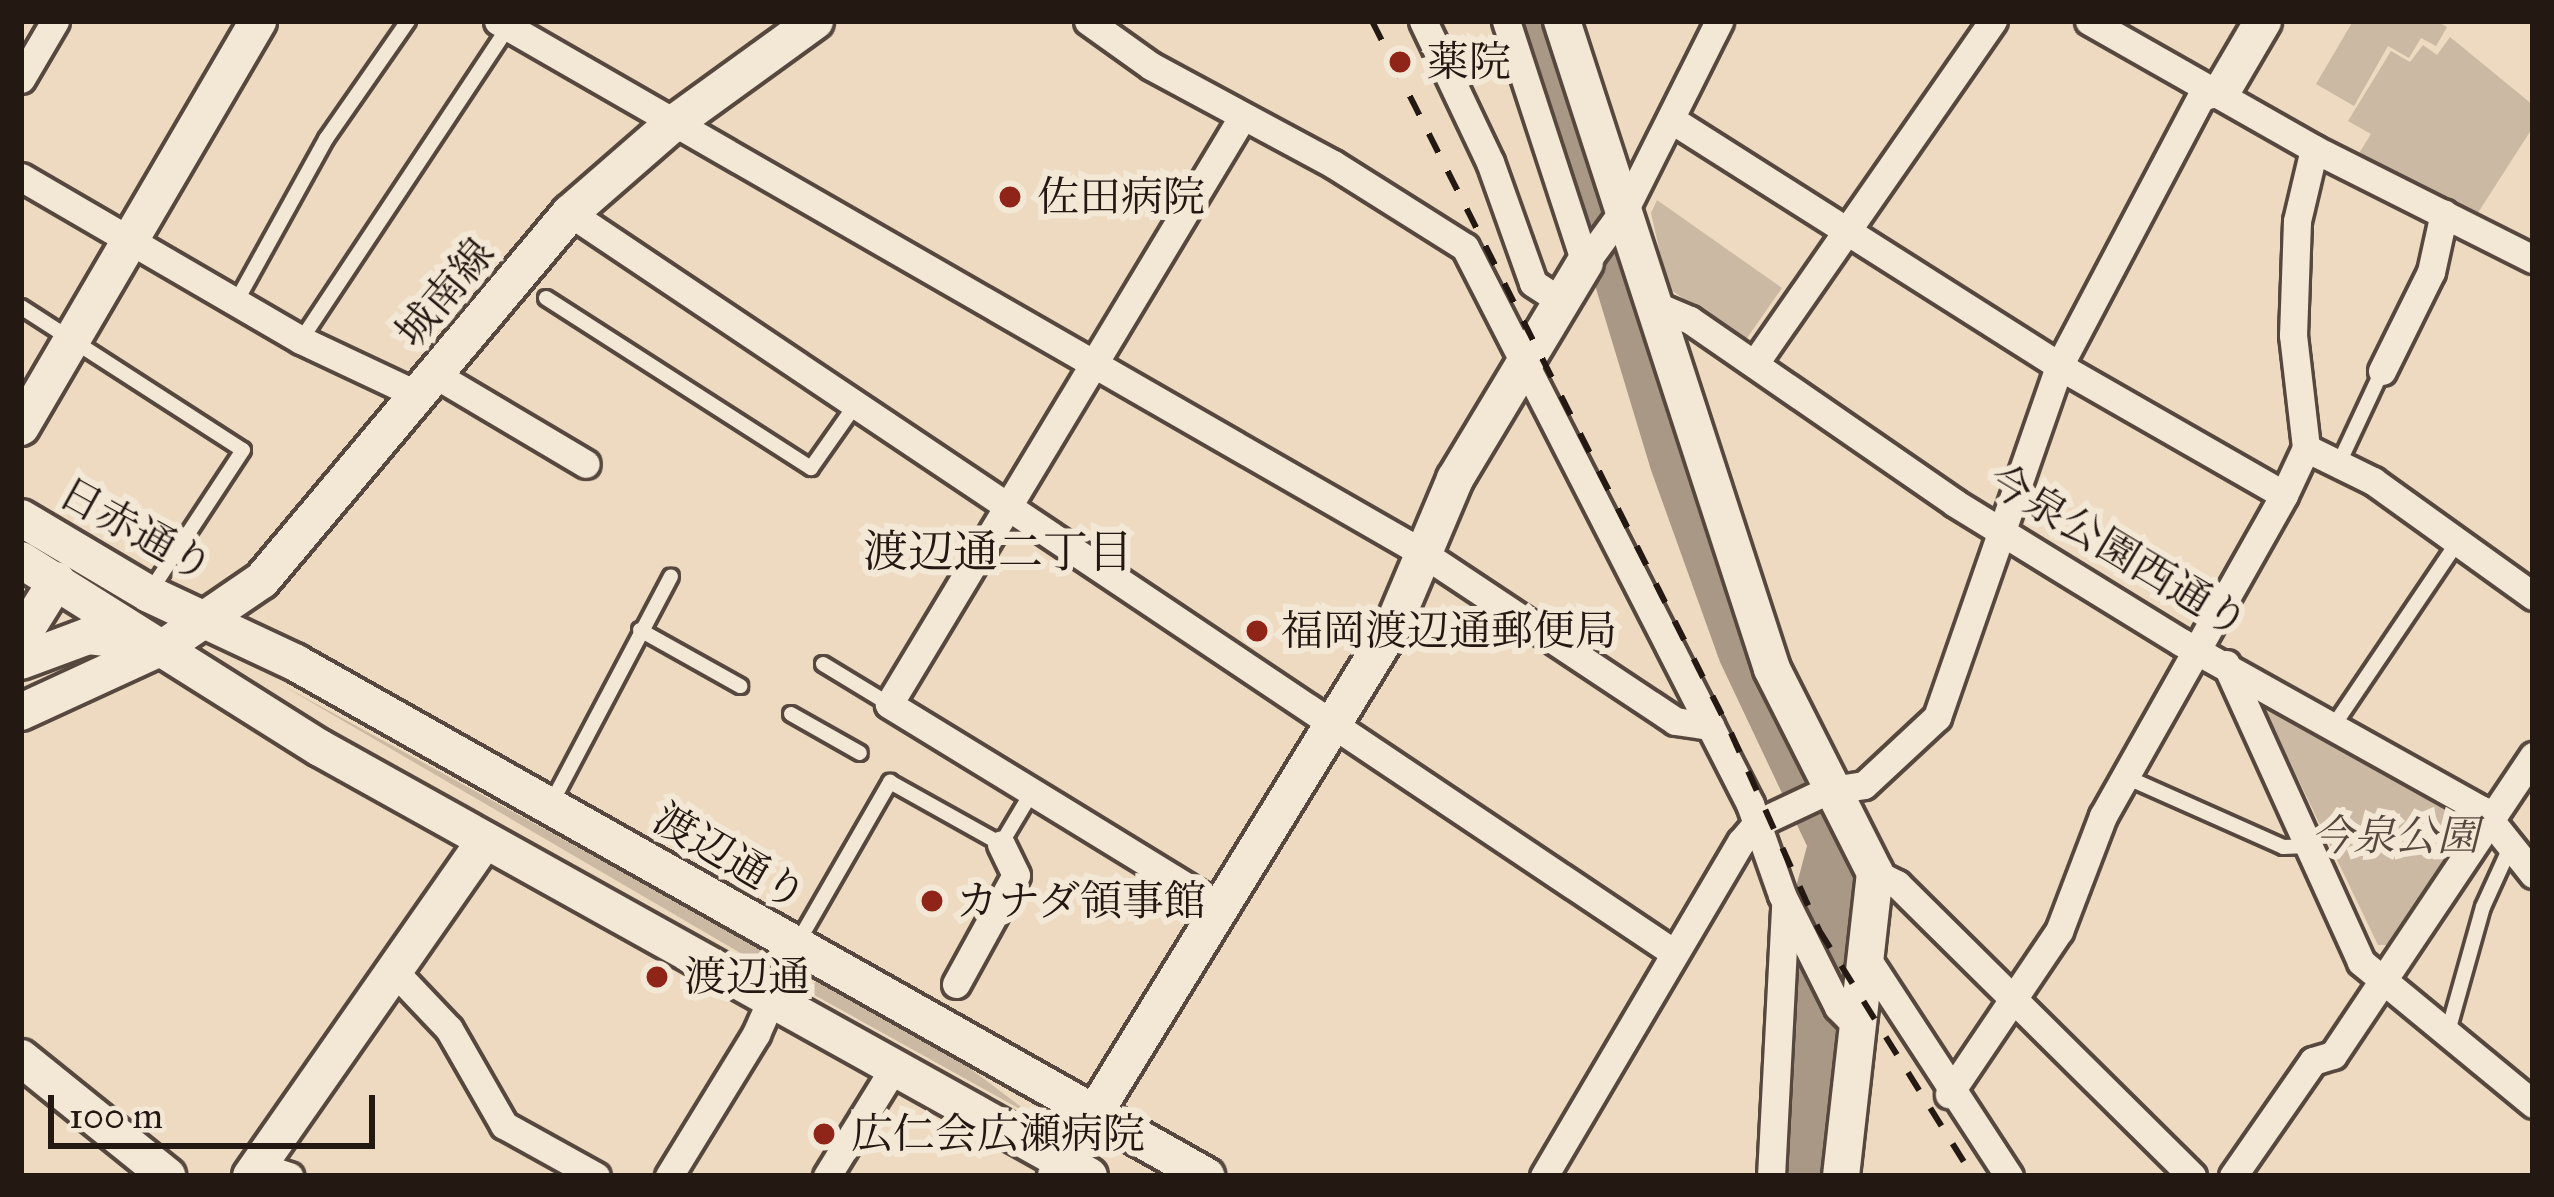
<!DOCTYPE html>
<html>
<head>
<meta charset="utf-8">
<style>
  body { margin:0 }
  #map { position:relative; width:2554px; height:1197px; overflow:hidden; background:#eddac0; font-family:"IM FELL Great Primer","Noto Serif JP",serif }
  div>[style] { position:absolute }
  .green>* { inset:0; background:#cbb9a3 }
  .water>* { inset:0; background:#a99885 }
  .roads { filter:drop-shadow(3px 0 #56483e) drop-shadow(-3px 0 #56483e) drop-shadow(0 3px #56483e) drop-shadow(0 -3px #56483e) }
  .lane>* { height:14px; margin:-7px; padding:0 7px; transform-origin:7px; border-radius:7px; background:#f3e7d6 }
  .street>* { height:27px; margin:-13.5px; padding:0 13.5px; transform-origin:13.5px; border-radius:13.5px; background:#f3e7d6 }
  .secondary>* { height:36px; margin:-18px; padding:0 18px; transform-origin:18px; border-radius:18px; background:#f3e7d6 }
  .rail>* { height:6px; margin-top:-3px; transform-origin:0; background:repeating-linear-gradient(90deg,#241813 0 21px,transparent 0 42px) }
  .dots>* { width:33px; height:33px; translate:-50% -50%; box-sizing:border-box; border:6px solid #f3e7d6; border-radius:50% }
  span { translate:-50% -50%; white-space:nowrap; text-align:center; line-height:1.15; -webkit-text-stroke:12px #f3e7d6; paint-order:stroke }
  .poi-label { font-size:42px; color:#241813 }
  .left { translate:0 -50%; text-align:left }
  .street-label { font-size:42px; color:#241813 }
  .park-label { font-size:42px; color:#56483e; font-style:italic }
  .neighbourhood-label { font-size:45px; color:#241813 }
  .frame { position:absolute; inset:0; border:24px solid #241813; pointer-events:none }
  .scale { position:absolute; left:48px; top:1095px; width:327px; height:54px; box-sizing:border-box; border:6px solid #241813; border-top:0; padding-left:15px; font-size:36px; line-height:42px; white-space:nowrap; color:#241813; -webkit-text-stroke:9px #f3e7d6; paint-order:stroke }
</style>
</head>
<body>
<div id="map">
  <div class="green">
    <div style="clip-path:polygon(2353px 21px,2436px 21px,2447px 27px,2436px 46px,2421px 38px,2409px 58px,2388px 46px,2354px 106px,2316px 84px)"></div>
    <div style="clip-path:polygon(2450px 37px,2533px 105px,2533px 127px,2474px 219px,2356px 158px,2371px 134px,2348px 121px,2391px 51px,2410px 62px,2423px 45px,2437px 55px)"></div>
    <div style="clip-path:polygon(1657px 200px,1782px 288px,1745px 341px,1668px 288px,1651px 213px)"></div>
    <div style="clip-path:polygon(280px 684px,763px 949px,768px 958px,761px 965px)"></div>
    <div style="clip-path:polygon(2269px 700px,2475px 817px,2477px 829px,2398px 945px,2378px 945px,2262px 704px)"></div>
    <div style="clip-path:polygon(816px 981px,947px 1051px,1036px 1118px,809px 992px)"></div>
  </div>
  <div class="water">
    <div style="clip-path:polygon(1515px 21px,1549px 21px,1638px 323px,1855px 877px,1824px 1176px,1782px 1176px,1795px 891px,1807px 846px,1720px 662px,1651px 470px)"></div>
  </div>
  <div class="roads">
    <div class="lane">
      <div style="left:546px;top:298px;width:315px;rotate:32.7deg"></div>
      <div style="left:811px;top:468px;width:78px;rotate:-54.9deg"></div>
      <div style="left:236px;top:302px;width:186px;rotate:-61.1deg"></div>
      <div style="left:326px;top:139px;width:144px;rotate:-55.2deg"></div>
      <div style="left:21px;top:307px;width:264px;rotate:32.8deg"></div>
      <div style="left:243px;top:450px;width:168px;rotate:123.3deg"></div>
      <div style="left:301px;top:340px;width:375px;rotate:-56.5deg"></div>
      <div style="left:2340px;top:461px;width:99px;rotate:-65deg"></div>
      <div style="left:640px;top:630px;width:115px;rotate:29.2deg"></div>
      <div style="left:823px;top:664px;width:77px;rotate:31.2deg"></div>
      <div style="left:791px;top:714px;width:79px;rotate:29.5deg"></div>
      <div style="left:2334px;top:725px;width:223px;rotate:-56deg"></div>
      <div style="left:2126px;top:777px;width:172px;rotate:24deg"></div>
      <div style="left:2283px;top:847px;width:25px;rotate:-2deg"></div>
      <div style="left:552px;top:802px;width:255px;rotate:-62.2deg"></div>
      <div style="left:798px;top:942px;width:185px;rotate:-60.1deg"></div>
      <div style="left:890px;top:782px;width:127px;rotate:29.2deg"></div>
      <div style="left:1001px;top:844px;width:61px;rotate:-59.2deg"></div>
      <div style="left:2447px;top:1035px;width:133px;rotate:-74.3deg"></div>
      <div style="left:2483px;top:907px;width:63px;rotate:-65.5deg"></div>
    </div>
    <div class="street">
      <div style="left:498px;top:21px;width:1065px;rotate:29.91deg"></div>
      <div style="left:1421px;top:552px;width:305px;rotate:33.6deg"></div>
      <div style="left:1675px;top:721px;width:36px;rotate:8deg"></div>
      <div style="left:1088px;top:21px;width:77px;rotate:35.5deg"></div>
      <div style="left:1151px;top:66px;width:207px;rotate:28.3deg"></div>
      <div style="left:1333px;top:164px;width:156px;rotate:32.2deg"></div>
      <div style="left:1465px;top:247px;width:626px;rotate:62.9deg"></div>
      <div style="left:1750px;top:804px;width:96px;rotate:70.6deg"></div>
      <div style="left:1782px;top:895px;width:125px;rotate:63.4deg"></div>
      <div style="left:1838px;top:1007px;width:24px;rotate:45deg"></div>
      <div style="left:1423px;top:21px;width:156px;rotate:64.6deg"></div>
      <div style="left:1490px;top:162px;width:128px;rotate:70.4deg"></div>
      <div style="left:1533px;top:283px;width:33px;rotate:33deg"></div>
      <div style="left:1506px;top:21px;width:255px;rotate:71.9deg"></div>
      <div style="left:2089px;top:21px;width:259px;rotate:29.6deg"></div>
      <div style="left:2314px;top:149px;width:74px;rotate:103.3deg"></div>
      <div style="left:2297px;top:221px;width:114px;rotate:92deg"></div>
      <div style="left:2293px;top:335px;width:114px;rotate:83.4deg"></div>
      <div style="left:2306px;top:448px;width:52px;rotate:115.1deg"></div>
      <div style="left:21px;top:79px;width:67px;rotate:-59.6deg"></div>
      <div style="left:1672px;top:120px;width:459px;rotate:32.4deg"></div>
      <div style="left:2059px;top:366px;width:259px;rotate:29.8deg"></div>
      <div style="left:2284px;top:495px;width:369px;rotate:119.4deg"></div>
      <div style="left:2103px;top:816px;width:123px;rotate:110.9deg"></div>
      <div style="left:2059px;top:931px;width:197px;rotate:124deg"></div>
      <div style="left:2314px;top:149px;width:245px;rotate:26.7deg"></div>
      <div style="left:21px;top:177px;width:324px;rotate:30.2deg"></div>
      <div style="left:301px;top:340px;width:129px;rotate:25.2deg"></div>
      <div style="left:570px;top:213px;width:1329px;rotate:33.83deg"></div>
      <div style="left:1585px;top:263px;width:69px;rotate:-53.8deg"></div>
      <div style="left:1626px;top:207px;width:208px;rotate:-63.4deg"></div>
      <div style="left:1652px;top:304px;width:41px;rotate:22.8deg"></div>
      <div style="left:1690px;top:320px;width:322px;rotate:34.6deg"></div>
      <div style="left:1955px;top:503px;width:265px;rotate:31.6deg"></div>
      <div style="left:2181px;top:642px;width:345px;rotate:29.2deg"></div>
      <div style="left:2482px;top:810px;width:82px;rotate:51.4deg"></div>
      <div style="left:1755px;top:363px;width:417px;rotate:-55.2deg"></div>
      <div style="left:2382px;top:371px;width:110px;rotate:-63.7deg"></div>
      <div style="left:2431px;top:272px;width:60px;rotate:-77.6deg"></div>
      <div style="left:436px;top:375px;width:174px;rotate:30.7deg"></div>
      <div style="left:2306px;top:448px;width:75px;rotate:26.2deg"></div>
      <div style="left:2373px;top:481px;width:197px;rotate:35.7deg"></div>
      <div style="left:2226px;top:664px;width:327px;rotate:65.6deg"></div>
      <div style="left:2361px;top:962px;width:223px;rotate:39.5deg"></div>
      <div style="left:1875px;top:873px;width:25px;rotate:27deg"></div>
      <div style="left:1897px;top:884px;width:415px;rotate:44.7deg"></div>
      <div style="left:1223px;top:909px;width:392px;rotate:-148.5deg"></div>
      <div style="left:889px;top:704px;width:683px;rotate:-58.96deg"></div>
      <div style="left:1868px;top:960px;width:258px;rotate:56.9deg"></div>
      <div style="left:393px;top:970px;width:81px;rotate:46.5deg"></div>
      <div style="left:449px;top:1029px;width:111px;rotate:60.2deg"></div>
      <div style="left:504px;top:1125px;width:105px;rotate:29deg"></div>
      <div style="left:956px;top:984px;width:124px;rotate:-61.2deg"></div>
      <div style="left:1016px;top:875px;width:34px;rotate:-116deg"></div>
      <div style="left:258px;top:1166px;width:33px;rotate:18deg"></div>
      <div style="left:669px;top:1176px;width:167px;rotate:-58.5deg"></div>
      <div style="left:756px;top:1034px;width:96px;rotate:-66.1deg"></div>
      <div style="left:827px;top:1176px;width:129px;rotate:-58.3deg"></div>
      <div style="left:1544px;top:1176px;width:388px;rotate:-59.5deg"></div>
      <div style="left:1741px;top:842px;width:23px;rotate:-50deg"></div>
      <div style="left:1756px;top:824px;width:77px;rotate:-25.2deg"></div>
      <div style="left:1826px;top:791px;width:38px;rotate:-9deg"></div>
      <div style="left:1864px;top:785px;width:100px;rotate:-43deg"></div>
      <div style="left:1937px;top:717px;width:372px;rotate:-70.8deg"></div>
      <div style="left:2059px;top:366px;width:304px;rotate:-62.2deg"></div>
      <div style="left:2201px;top:97px;width:22px;rotate:-16deg"></div>
      <div style="left:1771px;top:1176px;width:271px;rotate:-87deg"></div>
      <div style="left:2233px;top:1176px;width:140px;rotate:-55.2deg"></div>
      <div style="left:2313px;top:1061px;width:21px;rotate:-17deg"></div>
      <div style="left:2333px;top:1055px;width:360px;rotate:-56.2deg"></div>
    </div>
    <div class="secondary">
      <div style="left:1562px;top:21px;width:681px;rotate:72.04deg"></div>
      <div style="left:1772px;top:669px;width:229px;rotate:63.2deg"></div>
      <div style="left:1875px;top:873px;width:305px;rotate:96.4deg"></div>
      <div style="left:2222px;top:91px;width:81px;rotate:-59.6deg"></div>
      <div style="left:21px;top:427px;width:470px;rotate:-59.7deg"></div>
      <div style="left:21px;top:518px;width:149px;rotate:30.7deg"></div>
      <div style="left:149px;top:594px;width:162px;rotate:25.1deg"></div>
      <div style="left:296px;top:663px;width:1045px;rotate:29.41deg"></div>
      <div style="left:21px;top:560px;width:353px;rotate:32.2deg"></div>
      <div style="left:320px;top:748px;width:880px;rotate:29.1deg"></div>
      <div style="left:21px;top:638px;width:68px;rotate:-58.2deg"></div>
      <div style="left:21px;top:661px;width:72px;rotate:-20.5deg"></div>
      <div style="left:88px;top:636px;width:63px;rotate:6.3deg"></div>
      <div style="left:21px;top:712px;width:161px;rotate:-24.7deg"></div>
      <div style="left:167px;top:645px;width:115px;rotate:-34.4deg"></div>
      <div style="left:262px;top:580px;width:479px;rotate:-50deg"></div>
      <div style="left:570px;top:213px;width:133px;rotate:-41deg"></div>
      <div style="left:670px;top:126px;width:179px;rotate:-35.9deg"></div>
      <div style="left:21px;top:1058px;width:188px;rotate:38.9deg"></div>
      <div style="left:251px;top:1176px;width:409px;rotate:-55.1deg"></div>
      <div style="left:1056px;top:1176px;width:645px;rotate:-58.5deg"></div>
      <div style="left:1393px;top:626px;width:160px;rotate:-67.1deg"></div>
      <div style="left:1455px;top:479px;width:252px;rotate:-59deg"></div>
    </div>
  </div>
  <div class="rail">
    <div style="left:1372px;top:21px;width:797px;rotate:63.24deg"></div>
    <div style="left:1731px;top:733px;width:216px;rotate:65.9deg"></div>
    <div style="left:1819px;top:930px;width:290px;rotate:58deg"></div>
  </div>
  <div class="dots">
    <div style="left:1400px;top:62px;background:#8f2418"></div>
    <div style="left:1010px;top:197px;background:#8f2418"></div>
    <div style="left:1257px;top:631px;background:#8f2418"></div>
    <div style="left:932px;top:901px;background:#8f2418"></div>
    <div style="left:657px;top:977px;background:#8f2418"></div>
    <div style="left:824px;top:1134px;background:#8f2418"></div>
  </div>
  <div class="poi-label">
    <span class="left" style="left:1427px;top:62px">薬院</span>
    <span class="left" style="left:1037px;top:197px">佐田病院</span>
    <span class="left" style="left:1281px;top:631px">福岡渡辺通郵便局</span>
    <span class="left" style="left:956px;top:901px">カナダ領事館</span>
    <span class="left" style="left:684px;top:977px">渡辺通</span>
    <span class="left" style="left:851px;top:1134px">広仁会広瀬病院</span>
  </div>
  <div class="street-label">
    <span style="left:445px;top:293px;rotate:-50deg">城南線</span>
    <span style="left:136px;top:530px;rotate:29deg">日赤通り</span>
    <span style="left:2118px;top:551px;rotate:31deg">今泉公園西通り</span>
    <span style="left:730px;top:857px;rotate:30deg">渡辺通り</span>
  </div>
  <div class="park-label">
    <span style="left:2395px;top:836px">今泉公園</span>
  </div>
  <div class="neighbourhood-label">
    <span style="left:998px;top:552px">渡辺通二丁目</span>
  </div>
  <div class="frame"></div>
  <div class="scale">100 m</div>
</div>
</body>
</html>
